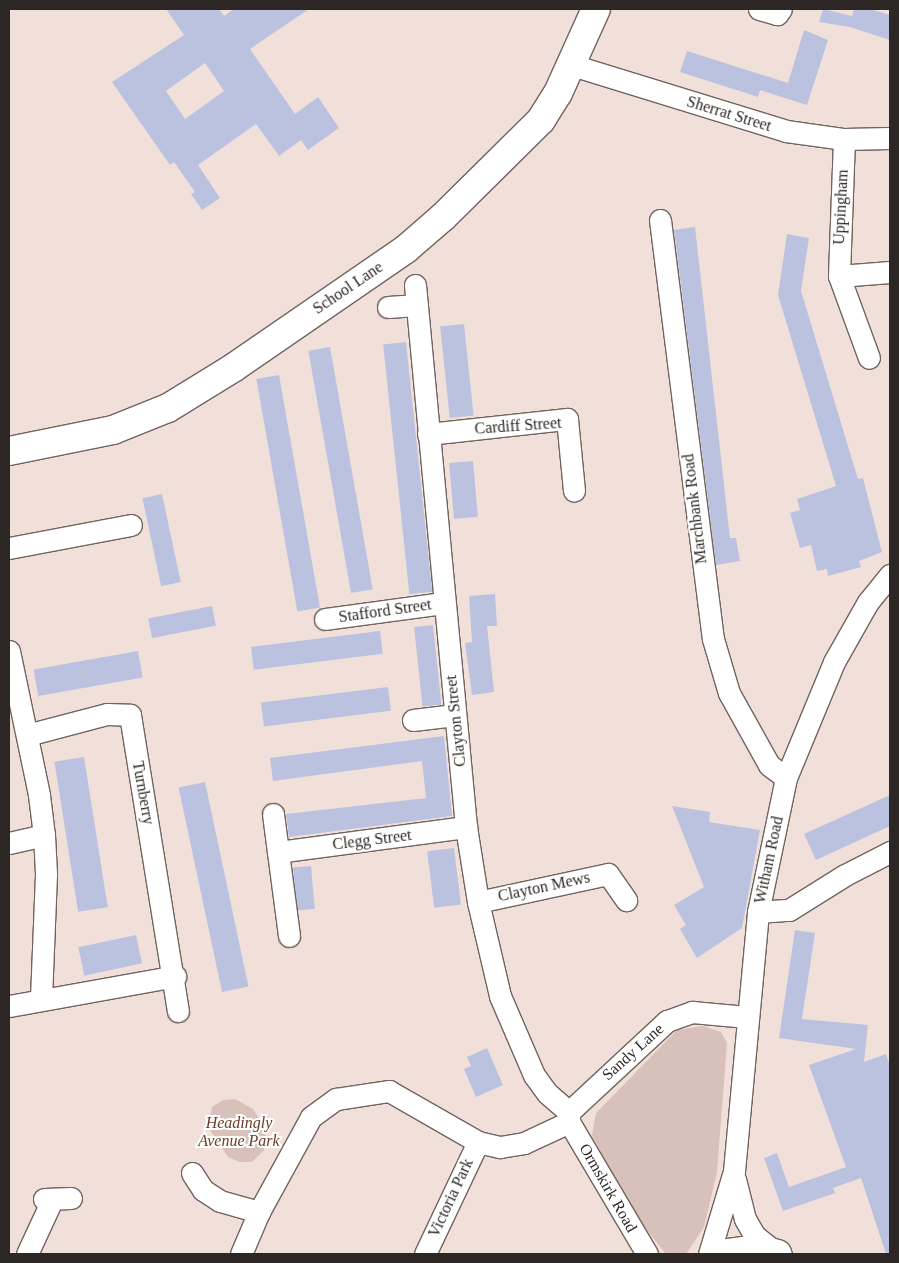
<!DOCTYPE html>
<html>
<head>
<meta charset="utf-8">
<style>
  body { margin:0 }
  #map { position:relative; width:899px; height:1263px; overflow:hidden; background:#f1e0da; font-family:"Times New Roman",serif }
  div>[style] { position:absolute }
  .green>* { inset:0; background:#d7c1ba }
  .building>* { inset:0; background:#bbc2e0; transform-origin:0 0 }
  .roads { filter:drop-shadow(1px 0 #71635e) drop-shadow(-1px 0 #71635e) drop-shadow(0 1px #71635e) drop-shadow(0 -1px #71635e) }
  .street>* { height:21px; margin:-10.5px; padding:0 10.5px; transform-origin:10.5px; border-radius:10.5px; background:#fff }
  .secondary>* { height:28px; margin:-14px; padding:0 14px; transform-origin:14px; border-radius:14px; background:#fff }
  .primary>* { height:28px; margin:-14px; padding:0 14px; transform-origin:14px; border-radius:14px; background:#fff }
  span { translate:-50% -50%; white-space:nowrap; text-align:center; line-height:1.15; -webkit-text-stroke:4px #fff; paint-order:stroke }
  .street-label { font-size:16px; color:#2c2624 }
  .park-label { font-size:16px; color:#6a3b29; font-style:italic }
  .frame { position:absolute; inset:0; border:10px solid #2c2624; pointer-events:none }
</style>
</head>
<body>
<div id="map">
  <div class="green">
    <div style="clip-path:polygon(703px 1026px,721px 1032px,727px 1043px,717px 1172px,704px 1227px,686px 1254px,665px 1253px,633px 1212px,592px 1136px,596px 1113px,677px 1030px)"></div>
    <div style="clip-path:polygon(235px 1099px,253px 1109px,266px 1130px,264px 1150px,252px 1162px,240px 1162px,228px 1157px,208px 1127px,212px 1107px,223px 1100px)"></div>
  </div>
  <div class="building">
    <div style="clip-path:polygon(evenodd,166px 9px,219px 9px,224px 16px,234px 9px,309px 9px,250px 49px,295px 114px,318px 97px,339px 128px,308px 150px,301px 140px,279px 156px,256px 124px,198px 165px,220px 198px,202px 210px,191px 194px,195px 192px,174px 162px,170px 165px,112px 82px,184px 35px,166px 9px,205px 63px,224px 91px,185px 119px,166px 91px,205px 63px)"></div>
    <div style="clip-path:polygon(823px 9px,852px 16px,854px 9px,870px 9px,890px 15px,890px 40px,850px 27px,819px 22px)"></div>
    <div style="clip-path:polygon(804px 30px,828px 40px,807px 105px,760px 90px,758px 97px,680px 72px,687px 51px,788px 83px)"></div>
    <div style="clip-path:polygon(695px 227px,730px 538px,736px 538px,740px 561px,716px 565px,674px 230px)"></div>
    <div style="clip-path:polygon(787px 234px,809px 238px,801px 291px,858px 479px,863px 478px,882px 552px,859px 561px,861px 567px,828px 576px,827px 569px,817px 571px,811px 545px,800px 548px,790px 513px,800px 510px,797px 499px,836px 486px,778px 295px)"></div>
    <div style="left:464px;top:324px;width:92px;height:24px;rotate:84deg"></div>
    <div style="left:406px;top:342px;width:251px;height:23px;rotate:84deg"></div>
    <div style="left:330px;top:347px;width:246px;height:22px;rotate:80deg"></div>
    <div style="left:279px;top:375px;width:236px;height:23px;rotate:80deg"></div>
    <div style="left:473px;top:461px;width:56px;height:24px;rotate:85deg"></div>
    <div style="left:162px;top:494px;width:90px;height:20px;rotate:78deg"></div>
    <div style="clip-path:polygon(495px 594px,497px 626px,487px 626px,494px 692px,472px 695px,465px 643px,472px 642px,469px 596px)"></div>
    <div style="left:212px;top:606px;width:20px;height:65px;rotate:79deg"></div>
    <div style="left:433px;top:625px;width:80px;height:19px;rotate:84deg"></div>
    <div style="left:380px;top:631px;width:23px;height:130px;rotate:83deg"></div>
    <div style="left:138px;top:651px;width:27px;height:106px;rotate:80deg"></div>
    <div style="left:388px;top:687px;width:24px;height:128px;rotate:83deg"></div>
    <div style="clip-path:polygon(444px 736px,452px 816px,289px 837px,286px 814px,426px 798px,422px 761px,273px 781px,270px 758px)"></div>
    <div style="left:84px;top:757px;width:152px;height:30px;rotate:81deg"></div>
    <div style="left:205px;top:782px;width:209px;height:27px;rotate:78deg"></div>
    <div style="clip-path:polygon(890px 795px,890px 826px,816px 860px,804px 834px)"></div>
    <div style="clip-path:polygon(672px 806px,710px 812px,709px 822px,760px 830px,742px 928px,697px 958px,680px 929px,686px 925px,674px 905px,704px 887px)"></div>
    <div style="left:454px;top:848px;width:57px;height:27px;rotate:83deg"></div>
    <div style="left:311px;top:866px;width:43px;height:18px;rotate:85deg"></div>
    <div style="clip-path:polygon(795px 930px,815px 933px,802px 1019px,868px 1025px,864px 1062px,886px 1054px,890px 1066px,890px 1254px,886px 1254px,861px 1178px,833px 1188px,835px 1193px,783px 1211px,764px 1158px,777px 1153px,789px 1187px,846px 1167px,809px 1065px,856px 1049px,779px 1038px)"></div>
    <div style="left:136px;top:935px;width:29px;height:59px;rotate:78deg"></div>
    <div style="clip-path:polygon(487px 1048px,503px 1085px,476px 1097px,464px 1069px,471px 1066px,467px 1057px)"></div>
  </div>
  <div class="roads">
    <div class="street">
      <div style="left:759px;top:9px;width:19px;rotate:16deg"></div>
      <div style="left:777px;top:14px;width:6px;rotate:-51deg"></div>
      <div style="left:572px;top:65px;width:224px;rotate:17.1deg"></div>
      <div style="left:786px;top:131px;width:59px;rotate:7.9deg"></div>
      <div style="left:844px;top:139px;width:46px;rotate:-1.2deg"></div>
      <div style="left:844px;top:139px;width:137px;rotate:92.1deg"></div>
      <div style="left:839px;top:276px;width:87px;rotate:69.9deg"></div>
      <div style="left:660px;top:220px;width:422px;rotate:82.8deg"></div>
      <div style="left:713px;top:639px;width:56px;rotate:73.5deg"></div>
      <div style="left:729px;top:693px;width:82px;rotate:60.9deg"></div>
      <div style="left:769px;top:765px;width:21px;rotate:37deg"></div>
      <div style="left:839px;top:276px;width:51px;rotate:-4.5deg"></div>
      <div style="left:415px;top:285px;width:544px;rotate:84.62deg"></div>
      <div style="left:466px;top:827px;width:76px;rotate:80.9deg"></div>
      <div style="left:478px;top:902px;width:97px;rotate:76.8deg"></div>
      <div style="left:500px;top:996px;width:86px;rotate:66.7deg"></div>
      <div style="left:534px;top:1075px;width:22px;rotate:54deg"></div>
      <div style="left:547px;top:1093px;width:29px;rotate:41deg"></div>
      <div style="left:388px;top:307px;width:29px;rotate:-4deg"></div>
      <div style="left:428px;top:434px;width:140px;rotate:-6.2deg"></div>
      <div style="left:567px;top:419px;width:72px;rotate:84.4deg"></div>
      <div style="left:9px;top:548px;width:124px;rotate:-10.7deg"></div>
      <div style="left:325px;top:619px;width:120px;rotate:-7.7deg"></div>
      <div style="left:9px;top:651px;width:147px;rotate:78.2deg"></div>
      <div style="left:39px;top:795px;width:40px;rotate:82.9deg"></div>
      <div style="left:44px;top:835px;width:39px;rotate:87deg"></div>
      <div style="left:46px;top:874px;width:125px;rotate:92.3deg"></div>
      <div style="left:413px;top:720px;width:42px;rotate:-6.8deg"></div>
      <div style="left:27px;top:735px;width:83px;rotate:-14.7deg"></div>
      <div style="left:107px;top:714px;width:23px;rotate:2deg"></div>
      <div style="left:130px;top:715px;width:300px;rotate:80.8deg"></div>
      <div style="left:273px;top:814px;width:123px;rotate:82.5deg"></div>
      <div style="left:9px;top:843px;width:36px;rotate:-13deg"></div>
      <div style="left:278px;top:852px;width:190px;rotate:-7.6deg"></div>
      <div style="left:478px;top:902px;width:133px;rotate:-12.2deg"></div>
      <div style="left:608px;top:874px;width:32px;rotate:55deg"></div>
      <div style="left:758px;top:912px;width:31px;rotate:-4deg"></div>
      <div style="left:789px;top:910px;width:66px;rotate:-32deg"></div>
      <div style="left:845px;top:875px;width:51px;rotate:-27.1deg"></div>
      <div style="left:9px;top:1006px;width:169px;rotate:-10.2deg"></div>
      <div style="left:569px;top:1122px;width:10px;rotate:-90deg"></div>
      <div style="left:569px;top:1112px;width:134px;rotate:-42.9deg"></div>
      <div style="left:667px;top:1021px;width:27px;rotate:-20deg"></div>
      <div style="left:692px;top:1012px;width:55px;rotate:5.2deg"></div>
      <div style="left:569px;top:1122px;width:153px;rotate:59.4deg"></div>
      <div style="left:192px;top:1173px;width:20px;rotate:57deg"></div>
      <div style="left:203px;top:1190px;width:20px;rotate:33deg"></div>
      <div style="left:220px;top:1201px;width:41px;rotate:15.8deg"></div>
      <div style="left:735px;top:1179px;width:41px;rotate:76deg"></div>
      <div style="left:745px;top:1219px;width:20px;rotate:60deg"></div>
      <div style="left:755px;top:1236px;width:28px;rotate:38deg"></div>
      <div style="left:44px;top:1199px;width:27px;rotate:-2deg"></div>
      <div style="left:27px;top:1254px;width:60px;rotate:-65.2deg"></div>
      <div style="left:241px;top:1254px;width:46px;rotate:-66.8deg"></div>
      <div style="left:259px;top:1212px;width:108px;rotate:-61.3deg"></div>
      <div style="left:311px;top:1117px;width:31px;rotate:-36deg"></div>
      <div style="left:336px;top:1099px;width:54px;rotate:-8.6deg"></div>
      <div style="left:389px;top:1091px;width:103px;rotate:29.8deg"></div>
      <div style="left:478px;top:1142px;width:23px;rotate:13deg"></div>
      <div style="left:500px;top:1147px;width:24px;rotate:-9deg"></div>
      <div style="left:524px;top:1143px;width:50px;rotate:-25deg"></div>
      <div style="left:425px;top:1254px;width:124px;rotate:-64.7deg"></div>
      <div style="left:709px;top:1254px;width:87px;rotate:-73.2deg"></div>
      <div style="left:734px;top:1171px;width:260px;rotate:-84.7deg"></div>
      <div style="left:758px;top:912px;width:137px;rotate:-78.2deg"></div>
      <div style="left:786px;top:778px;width:126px;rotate:-67.5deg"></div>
      <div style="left:834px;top:662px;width:69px;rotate:-60.5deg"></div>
      <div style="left:868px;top:602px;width:35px;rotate:-51deg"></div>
    </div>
    <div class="secondary">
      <div style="left:9px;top:451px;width:106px;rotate:-11.4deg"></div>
      <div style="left:113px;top:430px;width:59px;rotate:-21.8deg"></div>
      <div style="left:168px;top:408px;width:76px;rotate:-31.6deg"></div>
      <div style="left:233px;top:368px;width:210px;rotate:-34.5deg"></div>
      <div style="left:406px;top:249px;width:49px;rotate:-40.9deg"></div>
      <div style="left:443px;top:217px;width:138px;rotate:-44.7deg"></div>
      <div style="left:541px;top:120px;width:32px;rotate:-58deg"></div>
      <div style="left:558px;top:93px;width:92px;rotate:-65.7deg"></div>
    </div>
    <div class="primary">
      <div style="left:720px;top:1254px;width:36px;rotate:-8deg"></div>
      <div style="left:756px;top:1249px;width:22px;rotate:13deg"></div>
    </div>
  </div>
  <div class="street-label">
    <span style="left:729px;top:114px;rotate:17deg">Sherrat Street</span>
    <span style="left:841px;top:207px;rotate:-87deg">Uppingham</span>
    <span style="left:348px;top:288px;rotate:-34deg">School Lane</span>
    <span style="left:518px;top:426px;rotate:-4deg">Cardiff Street</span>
    <span style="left:695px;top:509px;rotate:-97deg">Marchbank Road</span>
    <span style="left:385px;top:611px;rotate:-8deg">Stafford Street</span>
    <span style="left:456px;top:721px;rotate:-96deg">Clayton Street</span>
    <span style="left:143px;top:793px;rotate:80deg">Turnberry</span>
    <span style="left:372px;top:840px;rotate:-7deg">Clegg Street</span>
    <span style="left:769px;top:860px;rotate:-78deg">Witham Road</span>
    <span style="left:544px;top:887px;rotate:-12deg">Clayton Mews</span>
    <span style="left:633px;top:1052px;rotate:-42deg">Sandy Lane</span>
    <span style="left:608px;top:1188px;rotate:60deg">Ormskirk Road</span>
    <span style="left:451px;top:1198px;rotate:-65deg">Victoria Park</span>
  </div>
  <div class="park-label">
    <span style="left:239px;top:1132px">Headingly<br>Avenue Park</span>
  </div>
  <div class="frame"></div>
</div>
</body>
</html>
